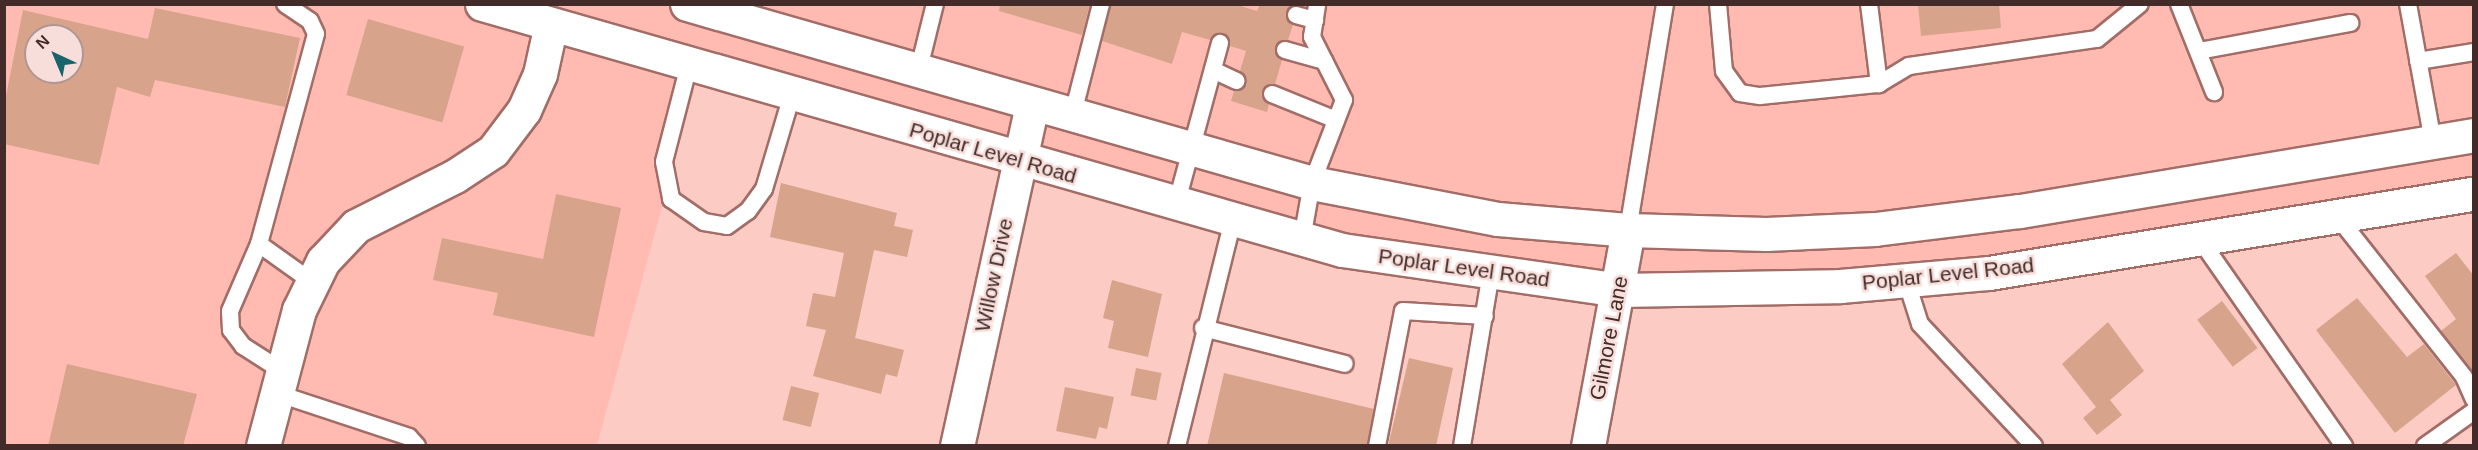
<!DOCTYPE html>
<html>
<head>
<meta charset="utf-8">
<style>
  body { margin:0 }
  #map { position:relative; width:2478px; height:450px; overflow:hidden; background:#fbcbc4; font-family:Helvetica,sans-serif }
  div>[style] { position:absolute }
  .built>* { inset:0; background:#ffbbb2 }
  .building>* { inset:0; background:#d7a48b; transform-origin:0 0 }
  .roads { filter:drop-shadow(2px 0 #a36d67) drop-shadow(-2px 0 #a36d67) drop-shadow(0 2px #a36d67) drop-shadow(0 -2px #a36d67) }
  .lane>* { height:16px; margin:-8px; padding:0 8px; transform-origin:8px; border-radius:8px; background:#fff }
  .street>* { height:33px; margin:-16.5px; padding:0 16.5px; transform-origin:16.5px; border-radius:16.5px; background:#fff }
  .secondary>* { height:33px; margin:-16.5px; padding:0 16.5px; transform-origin:16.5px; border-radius:16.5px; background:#fff }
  span { translate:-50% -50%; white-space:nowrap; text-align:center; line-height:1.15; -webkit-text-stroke:5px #f7dedb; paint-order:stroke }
  .street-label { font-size:21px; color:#422b28 }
  .frame { position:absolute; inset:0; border:6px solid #422b28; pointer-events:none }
  .north { position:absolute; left:24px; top:24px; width:60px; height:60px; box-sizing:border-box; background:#f7dedb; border:2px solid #af9693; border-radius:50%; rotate:316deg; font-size:16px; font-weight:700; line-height:24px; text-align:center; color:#422b28 }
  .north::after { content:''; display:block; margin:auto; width:21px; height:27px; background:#17646d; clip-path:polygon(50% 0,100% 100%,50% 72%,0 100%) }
</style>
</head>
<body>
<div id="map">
  <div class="built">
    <div style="clip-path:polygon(evenodd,4px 5px,2473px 5px,2473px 194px,1989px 273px,1619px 290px,1342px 250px,700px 68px,597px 445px,5px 445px,4px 5px,36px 36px,72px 36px,72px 72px,36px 72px,36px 36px)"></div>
  </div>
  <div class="building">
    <div style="clip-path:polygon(1000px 4px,1090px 4px,1082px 35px,999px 11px)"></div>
    <div style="clip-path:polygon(1111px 4px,1234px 4px,1257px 11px,1260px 4px,1299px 4px,1286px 12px,1293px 25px,1288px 40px,1275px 47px,1282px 60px,1275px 84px,1262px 91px,1269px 104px,1267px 112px,1231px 101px,1234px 91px,1247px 85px,1240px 71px,1246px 51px,1230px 46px,1227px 35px,1217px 33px,1210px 40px,1182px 32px,1172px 64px,1102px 41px)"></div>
    <div style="clip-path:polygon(1918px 4px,1999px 4px,2001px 28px,1921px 36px)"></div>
    <div style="clip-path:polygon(evenodd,155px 8px,300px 38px,285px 107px,155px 80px,150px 97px,117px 87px,99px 165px,4px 144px,4px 106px,23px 10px,148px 39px,155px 8px,36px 36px,72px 36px,72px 72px,36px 72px,36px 36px)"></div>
    <div style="left:368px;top:19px;width:100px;height:79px;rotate:16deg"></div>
    <div style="clip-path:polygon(781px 183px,897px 213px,894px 226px,913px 230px,907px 257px,874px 250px,855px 338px,904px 350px,897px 377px,886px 374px,881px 394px,813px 376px,826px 330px,806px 326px,813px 293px,835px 297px,844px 253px,770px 237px)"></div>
    <div style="clip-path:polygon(556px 194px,621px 208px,594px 337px,493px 315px,498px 293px,433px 280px,442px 238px,543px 259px)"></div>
    <div style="clip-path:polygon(2456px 253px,2474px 276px,2473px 372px,2441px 331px,2456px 319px,2425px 276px)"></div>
    <div style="clip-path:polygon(1112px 280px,1162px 294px,1148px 357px,1108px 348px,1114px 321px,1103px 318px)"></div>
    <div style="clip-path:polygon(2357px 298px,2407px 357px,2424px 344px,2456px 385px,2395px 433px,2316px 330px)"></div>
    <div style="left:2222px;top:301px;width:59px;height:31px;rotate:53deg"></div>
    <div style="clip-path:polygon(2108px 322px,2144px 371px,2110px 400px,2122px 415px,2097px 435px,2083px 418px,2096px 407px,2062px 364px)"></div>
    <div style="clip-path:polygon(1409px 358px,1453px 368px,1436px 446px,1388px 446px)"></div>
    <div style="clip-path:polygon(67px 364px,197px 394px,183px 446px,48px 446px)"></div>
    <div style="left:1136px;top:368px;width:26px;height:28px;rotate:11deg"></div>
    <div style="clip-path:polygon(1224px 373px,1374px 409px,1367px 446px,1207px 446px)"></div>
    <div style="left:791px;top:386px;width:29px;height:35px;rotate:14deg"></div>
    <div style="clip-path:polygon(1065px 387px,1114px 397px,1107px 429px,1099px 427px,1096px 439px,1056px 431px)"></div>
  </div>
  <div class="roads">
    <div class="lane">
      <div style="left:285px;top:4px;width:30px;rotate:34deg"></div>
      <div style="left:310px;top:21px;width:14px;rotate:65deg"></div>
      <div style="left:316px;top:34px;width:218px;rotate:105.2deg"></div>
      <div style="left:259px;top:244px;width:65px;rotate:35.6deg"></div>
      <div style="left:1718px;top:4px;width:67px;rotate:84.9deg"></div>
      <div style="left:1724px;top:71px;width:27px;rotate:54deg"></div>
      <div style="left:1740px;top:93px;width:20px;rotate:9deg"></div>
      <div style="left:1760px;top:96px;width:120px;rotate:-5.8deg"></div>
      <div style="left:1869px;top:4px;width:81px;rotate:82.9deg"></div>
      <div style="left:1879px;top:84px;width:35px;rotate:-31deg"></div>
      <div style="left:1909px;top:66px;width:190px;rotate:-8.2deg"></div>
      <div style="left:2097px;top:39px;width:55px;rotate:-39.1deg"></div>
      <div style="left:2179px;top:4px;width:95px;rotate:68.3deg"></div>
      <div style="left:2408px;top:4px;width:140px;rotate:79.7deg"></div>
      <div style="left:1296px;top:15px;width:20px;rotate:15deg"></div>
      <div style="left:1285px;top:50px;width:41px;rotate:15.8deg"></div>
      <div style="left:2199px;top:51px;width:154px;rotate:-10.5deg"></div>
      <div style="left:2418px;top:61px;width:57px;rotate:-9.1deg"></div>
      <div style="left:689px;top:65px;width:100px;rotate:104.5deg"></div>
      <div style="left:664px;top:162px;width:38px;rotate:79deg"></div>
      <div style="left:671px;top:199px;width:40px;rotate:34.9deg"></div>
      <div style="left:704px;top:222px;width:23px;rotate:10deg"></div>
      <div style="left:727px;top:226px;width:26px;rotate:-36deg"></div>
      <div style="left:748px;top:211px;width:27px;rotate:-54deg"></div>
      <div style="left:764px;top:189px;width:98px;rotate:-73.4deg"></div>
      <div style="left:1213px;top:70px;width:26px;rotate:25deg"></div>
      <div style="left:918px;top:72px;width:70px;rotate:-76deg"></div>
      <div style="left:1272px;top:94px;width:69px;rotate:22.1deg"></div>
      <div style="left:1072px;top:117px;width:117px;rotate:-75.6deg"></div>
      <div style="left:1176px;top:205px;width:168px;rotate:-74.8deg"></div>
      <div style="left:2337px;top:216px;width:205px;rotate:51.7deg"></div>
      <div style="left:2464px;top:377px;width:24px;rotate:66deg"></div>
      <div style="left:1628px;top:230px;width:229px;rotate:-80.7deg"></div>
      <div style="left:2199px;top:238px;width:254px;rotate:55.1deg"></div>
      <div style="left:1302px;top:239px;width:57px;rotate:-79.9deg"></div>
      <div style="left:1312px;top:183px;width:89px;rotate:-68.9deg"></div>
      <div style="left:1344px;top:100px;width:71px;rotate:-116.9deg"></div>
      <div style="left:1312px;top:37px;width:33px;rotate:-81deg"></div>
      <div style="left:259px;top:244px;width:73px;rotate:113.4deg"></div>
      <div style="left:230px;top:311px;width:19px;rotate:87deg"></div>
      <div style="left:231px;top:330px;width:20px;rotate:53deg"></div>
      <div style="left:243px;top:346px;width:46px;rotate:32.7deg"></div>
      <div style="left:1906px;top:280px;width:46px;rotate:72.3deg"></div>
      <div style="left:1920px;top:324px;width:167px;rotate:46.9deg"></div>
      <div style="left:1203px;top:328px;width:146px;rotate:14.2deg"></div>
      <div style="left:276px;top:393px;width:140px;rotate:18.3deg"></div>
      <div style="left:409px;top:437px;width:12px;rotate:48deg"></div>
      <div style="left:1177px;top:446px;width:233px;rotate:-76.1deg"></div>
      <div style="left:1377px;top:446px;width:137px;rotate:-79.1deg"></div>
      <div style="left:1403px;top:311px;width:82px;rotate:3.5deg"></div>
      <div style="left:1462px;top:446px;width:176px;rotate:-80.5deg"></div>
      <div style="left:2425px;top:446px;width:60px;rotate:-35.5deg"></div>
    </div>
    <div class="street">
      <div style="left:263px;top:446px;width:141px;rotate:-75.2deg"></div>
      <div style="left:299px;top:310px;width:55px;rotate:-63.9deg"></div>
      <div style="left:323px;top:261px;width:48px;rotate:-46.7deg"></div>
      <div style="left:356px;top:226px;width:111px;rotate:-26.8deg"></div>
      <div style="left:455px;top:176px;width:45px;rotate:-33.3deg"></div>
      <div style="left:493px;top:151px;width:51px;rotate:-52.9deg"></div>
      <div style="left:524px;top:110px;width:39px;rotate:-66deg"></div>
      <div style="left:540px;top:74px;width:51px;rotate:-77.6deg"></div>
      <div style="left:957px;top:446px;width:348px;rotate:-77.6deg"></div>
      <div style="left:1588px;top:446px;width:220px;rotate:-79.5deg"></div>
    </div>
    <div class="secondary">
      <div style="left:482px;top:4px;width:894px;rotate:15.96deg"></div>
      <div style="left:1342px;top:250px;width:280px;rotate:8.2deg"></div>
      <div style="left:1619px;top:290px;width:221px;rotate:-1deg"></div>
      <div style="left:1840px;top:286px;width:150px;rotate:-5deg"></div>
      <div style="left:1989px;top:273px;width:491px;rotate:-9.3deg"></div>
      <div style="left:687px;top:4px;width:650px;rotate:15.98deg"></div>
      <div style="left:1312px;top:183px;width:189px;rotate:11deg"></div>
      <div style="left:1498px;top:219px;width:130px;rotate:4.8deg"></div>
      <div style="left:1628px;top:230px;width:138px;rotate:1.7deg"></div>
      <div style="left:1766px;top:234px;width:109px;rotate:-2.6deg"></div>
      <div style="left:1875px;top:229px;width:146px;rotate:-7.1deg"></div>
      <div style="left:2020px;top:211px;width:460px;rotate:-9.5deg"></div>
    </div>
  </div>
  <div class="street-label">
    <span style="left:993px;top:153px;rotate:16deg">Poplar Level Road</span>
    <span style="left:1464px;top:268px;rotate:8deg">Poplar Level Road</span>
    <span style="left:1948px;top:274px;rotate:-6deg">Poplar Level Road</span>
    <span style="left:994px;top:275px;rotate:-78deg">Willow Drive</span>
    <span style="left:1609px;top:338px;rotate:-79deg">Gilmore Lane</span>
  </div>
  <div class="frame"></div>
  <div class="north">N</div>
</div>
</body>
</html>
